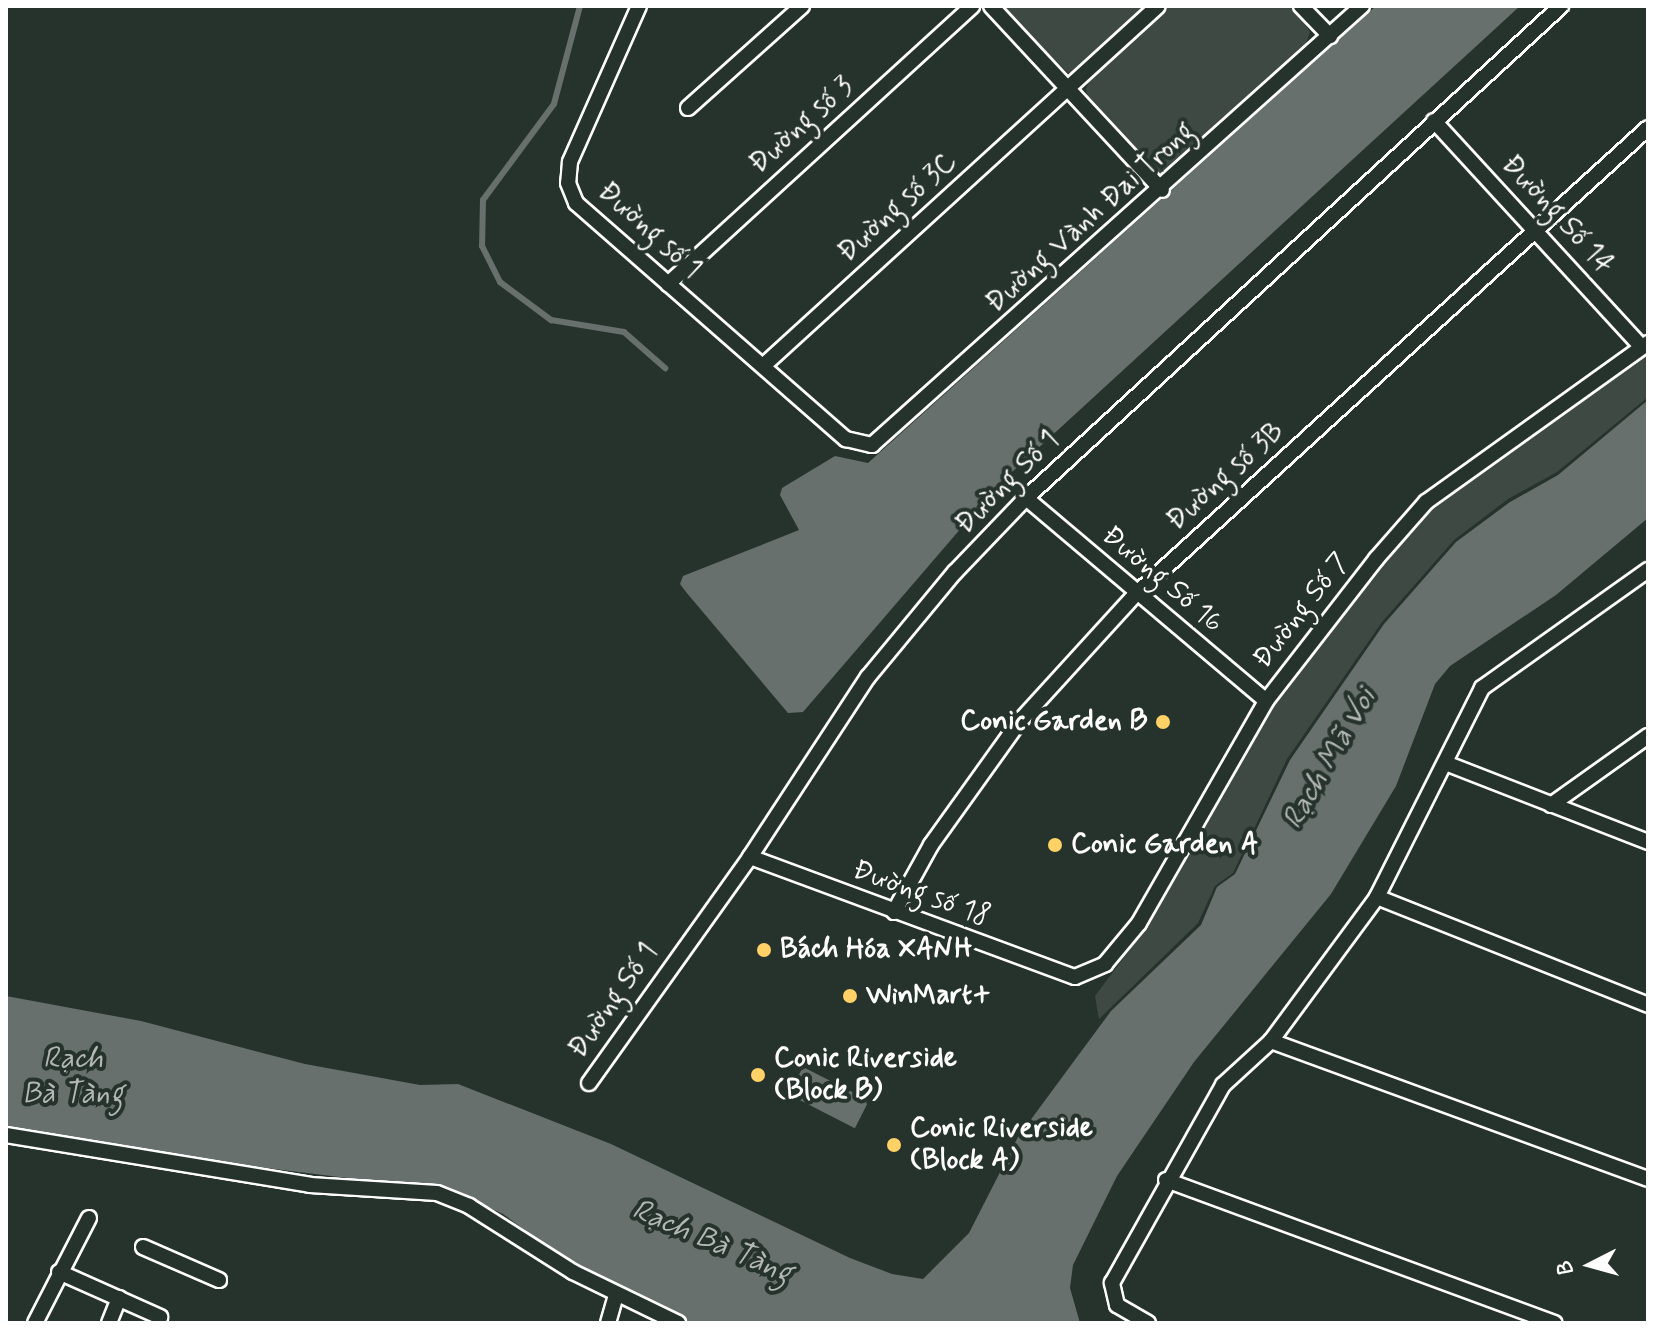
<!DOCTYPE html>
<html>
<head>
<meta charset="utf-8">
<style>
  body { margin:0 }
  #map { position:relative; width:1654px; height:1329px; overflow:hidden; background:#26332d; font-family:Mynerve,sans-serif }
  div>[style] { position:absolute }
  .green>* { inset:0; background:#3e4944 }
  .water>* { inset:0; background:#67706c; transform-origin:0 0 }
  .stream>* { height:6px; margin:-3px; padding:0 3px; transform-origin:3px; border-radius:3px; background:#67706c }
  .roads { filter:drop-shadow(2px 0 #fff) drop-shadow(-2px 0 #fff) drop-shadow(0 2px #fff) drop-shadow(0 -2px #fff) }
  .minor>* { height:14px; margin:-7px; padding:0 7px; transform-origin:7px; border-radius:7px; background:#26332d }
  .dots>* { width:22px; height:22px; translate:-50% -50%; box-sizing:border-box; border:4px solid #26332d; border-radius:50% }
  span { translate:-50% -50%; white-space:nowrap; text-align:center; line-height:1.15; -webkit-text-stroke:8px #26332d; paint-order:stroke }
  .street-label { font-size:28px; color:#fff }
  .poi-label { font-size:28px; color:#fff; font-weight:700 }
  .right { translate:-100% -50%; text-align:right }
  .left { translate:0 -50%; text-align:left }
  .water-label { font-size:30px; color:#b3b8b6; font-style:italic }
  .frame { position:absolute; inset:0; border:8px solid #fff; pointer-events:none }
  .north { position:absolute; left:1550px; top:1225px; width:80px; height:80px; -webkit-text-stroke:6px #26332d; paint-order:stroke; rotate:264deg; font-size:22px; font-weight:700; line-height:32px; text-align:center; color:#fff }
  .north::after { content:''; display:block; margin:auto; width:28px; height:36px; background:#fff; clip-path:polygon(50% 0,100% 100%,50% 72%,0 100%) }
</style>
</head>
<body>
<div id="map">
  <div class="green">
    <div style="clip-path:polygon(1000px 6px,1150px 6px,1078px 71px,1068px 73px)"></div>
    <div style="clip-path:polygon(1165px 6px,1292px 6px,1310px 32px,1305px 46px,1176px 168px,1162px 175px,1089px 104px,1086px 89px,1093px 73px)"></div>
    <div style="clip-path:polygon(1648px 352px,1648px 397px,1557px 472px,1508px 499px,1454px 540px,1382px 622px,1287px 759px,1233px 873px,1215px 886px,1198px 923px,1099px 1019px,1095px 996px,1146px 928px,1274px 706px,1383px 565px,1433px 509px)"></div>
  </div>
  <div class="water">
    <div style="clip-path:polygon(1376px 6px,1520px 6px,999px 484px,803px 712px,788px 713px,686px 592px,680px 584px,683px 576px,799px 530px,780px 495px,782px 488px,835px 456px,868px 463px)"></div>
    <div style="clip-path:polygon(1648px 400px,1648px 518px,1556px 595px,1450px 666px,1435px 684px,1396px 786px,1331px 894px,1194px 1062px,1117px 1176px,1073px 1265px,1070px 1288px,1080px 1323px,689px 1323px,554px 1251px,503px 1214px,453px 1191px,6px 1136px,6px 996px,141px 1021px,305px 1064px,420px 1085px,458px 1084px,611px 1144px,850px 1258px,892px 1274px,923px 1279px,969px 1233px,1018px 1137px,1111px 1011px,1201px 925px,1217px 887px,1235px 874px,1290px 760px,1384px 624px,1456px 542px,1510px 502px,1558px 475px)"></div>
    <div style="left:803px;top:1067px;width:74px;height:31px;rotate:27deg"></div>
  </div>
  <div class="stream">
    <div style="left:580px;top:6px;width:101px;rotate:104.9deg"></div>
    <div style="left:554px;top:104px;width:119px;rotate:126.5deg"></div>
    <div style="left:483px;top:200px;width:46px;rotate:91.2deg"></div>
    <div style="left:482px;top:246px;width:40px;rotate:63.4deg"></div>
    <div style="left:500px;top:282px;width:64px;rotate:36.7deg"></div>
    <div style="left:551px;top:320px;width:74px;rotate:9.3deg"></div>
    <div style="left:624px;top:332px;width:55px;rotate:41.3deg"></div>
  </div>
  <div class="roads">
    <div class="minor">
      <div style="left:639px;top:6px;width:171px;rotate:113.9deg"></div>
      <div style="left:570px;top:162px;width:21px;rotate:95deg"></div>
      <div style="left:568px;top:183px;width:22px;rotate:68deg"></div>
      <div style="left:576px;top:203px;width:359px;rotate:41.2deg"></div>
      <div style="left:846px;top:439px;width:27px;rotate:13deg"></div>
      <div style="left:872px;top:445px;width:658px;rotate:-41.86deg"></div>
      <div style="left:991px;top:6px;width:251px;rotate:47.1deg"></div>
      <div style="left:1301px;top:6px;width:42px;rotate:46deg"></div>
      <div style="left:688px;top:108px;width:153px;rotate:-41.8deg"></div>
      <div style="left:1434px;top:121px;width:306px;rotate:47.4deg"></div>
      <div style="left:668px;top:284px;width:412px;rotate:-42.4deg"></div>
      <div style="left:763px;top:366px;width:534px;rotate:-42.35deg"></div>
      <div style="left:1026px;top:498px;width:314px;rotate:40.2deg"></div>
      <div style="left:1448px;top:764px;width:215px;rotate:21.3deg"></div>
      <div style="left:1551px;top:805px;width:119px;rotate:-35.4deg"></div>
      <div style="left:750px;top:857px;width:346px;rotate:20.3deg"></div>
      <div style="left:1075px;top:977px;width:33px;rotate:-23deg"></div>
      <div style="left:1105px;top:964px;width:53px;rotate:-50.3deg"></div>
      <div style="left:1139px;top:923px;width:256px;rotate:-60.2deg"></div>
      <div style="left:1266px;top:701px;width:180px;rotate:-52.2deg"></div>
      <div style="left:1376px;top:559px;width:76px;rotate:-48.7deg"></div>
      <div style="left:1426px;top:502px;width:273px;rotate:-35.6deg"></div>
      <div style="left:1377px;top:897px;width:292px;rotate:21.7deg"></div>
      <div style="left:894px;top:912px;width:77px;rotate:-61.1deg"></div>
      <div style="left:931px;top:845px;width:151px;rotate:-54.4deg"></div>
      <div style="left:1019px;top:722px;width:173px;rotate:-47.6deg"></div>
      <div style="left:1136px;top:594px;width:692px;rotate:-42.31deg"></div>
      <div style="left:1271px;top:1041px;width:401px;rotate:20.1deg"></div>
      <div style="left:589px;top:1083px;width:277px;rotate:-54.5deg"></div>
      <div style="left:750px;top:857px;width:215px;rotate:-56.8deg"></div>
      <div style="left:868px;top:677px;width:136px;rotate:-50.4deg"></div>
      <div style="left:955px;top:572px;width:103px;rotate:-46.2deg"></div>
      <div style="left:1026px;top:498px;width:727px;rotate:-42.6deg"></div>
      <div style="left:6px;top:1135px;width:308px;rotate:9.3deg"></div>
      <div style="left:310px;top:1185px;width:127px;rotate:3.6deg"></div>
      <div style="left:437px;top:1193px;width:35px;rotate:22deg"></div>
      <div style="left:469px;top:1206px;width:123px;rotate:32.4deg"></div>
      <div style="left:573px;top:1272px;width:117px;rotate:25.9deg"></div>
      <div style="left:1166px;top:1180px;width:414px;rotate:20.2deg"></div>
      <div style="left:143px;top:1247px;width:83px;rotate:23.5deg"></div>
      <div style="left:59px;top:1272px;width:111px;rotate:24deg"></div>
      <div style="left:35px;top:1323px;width:118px;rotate:-62.8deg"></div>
      <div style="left:109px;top:1323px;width:27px;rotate:-68deg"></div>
      <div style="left:608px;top:1323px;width:29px;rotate:-74deg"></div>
      <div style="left:1148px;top:1323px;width:36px;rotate:-150deg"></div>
      <div style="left:1117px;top:1305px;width:23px;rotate:-103deg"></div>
      <div style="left:1112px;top:1283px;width:227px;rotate:-60.7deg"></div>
      <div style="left:1223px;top:1085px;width:65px;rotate:-42.5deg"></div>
      <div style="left:1271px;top:1041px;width:179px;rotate:-53.6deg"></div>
      <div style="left:1377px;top:897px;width:234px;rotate:-63.3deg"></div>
      <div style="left:1482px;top:688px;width:204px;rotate:-35.4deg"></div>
    </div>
  </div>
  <div class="dots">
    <div style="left:1163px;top:722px;background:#ffd166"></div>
    <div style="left:1055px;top:845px;background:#ffd166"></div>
    <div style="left:764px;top:950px;background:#ffd166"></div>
    <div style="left:850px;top:996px;background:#ffd166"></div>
    <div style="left:758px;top:1075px;background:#ffd166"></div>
    <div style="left:894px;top:1145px;background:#ffd166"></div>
  </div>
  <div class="street-label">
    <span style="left:802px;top:126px;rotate:-42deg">Đường số 3</span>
    <span style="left:898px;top:208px;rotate:-42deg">Đường số 3C</span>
    <span style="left:1557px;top:215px;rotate:47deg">Đường Số 14</span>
    <span style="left:1091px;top:218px;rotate:-42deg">Đường Vành Đai Trong</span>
    <span style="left:649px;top:231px;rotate:42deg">Đường số 1</span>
    <span style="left:1226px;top:477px;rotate:-42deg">Đường số 3B</span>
    <span style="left:1008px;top:483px;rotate:-45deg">Đường Số 1</span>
    <span style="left:1162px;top:580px;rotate:40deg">Đường Số 16</span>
    <span style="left:1302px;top:611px;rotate:-52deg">Đường Số 7</span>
    <span style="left:921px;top:894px;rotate:20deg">Đường số 18</span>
    <span style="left:614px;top:1001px;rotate:-55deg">Đường Số 1</span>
  </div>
  <div class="poi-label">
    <span class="right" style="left:1147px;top:722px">Conic Garden B</span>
    <span class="left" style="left:1071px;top:845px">Conic Garden A</span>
    <span class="left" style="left:780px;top:950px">Bách Hóa XANH</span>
    <span class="left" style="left:866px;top:996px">WinMart+</span>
    <span class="left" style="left:774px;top:1075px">Conic Riverside<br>(Block B)</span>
    <span class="left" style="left:910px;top:1145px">Conic Riverside<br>(Block A)</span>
  </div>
  <div class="water-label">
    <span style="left:1330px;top:759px;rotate:-60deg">Rạch Mã Voi</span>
    <span style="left:73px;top:1076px">Rạch<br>Bà Tàng</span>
    <span style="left:712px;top:1242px;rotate:23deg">Rạch Bà Tàng</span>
  </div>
  <div class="frame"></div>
  <div class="north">B</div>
</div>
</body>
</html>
